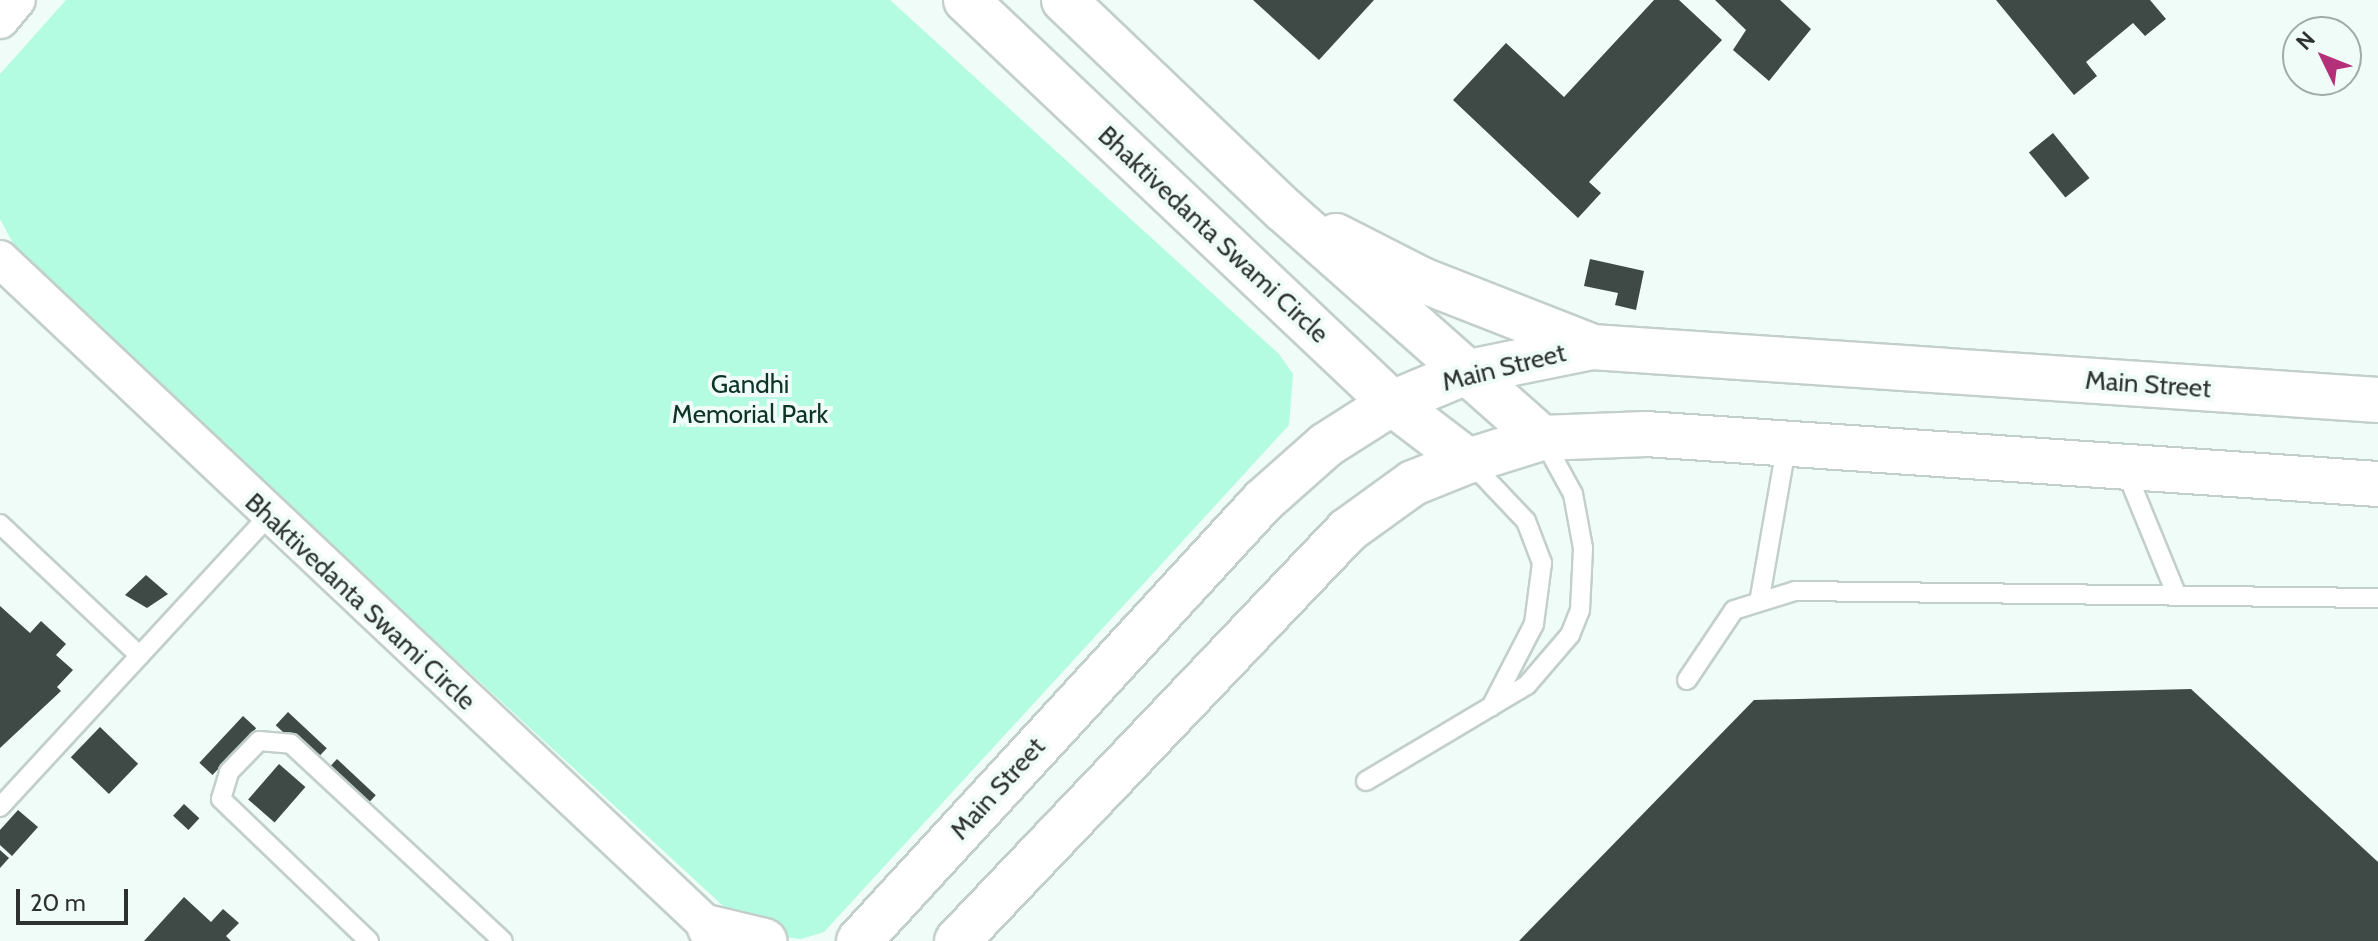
<!DOCTYPE html>
<html>
<head>
<meta charset="utf-8">
<style>
  body { margin:0 }
  #map { position:relative; width:2378px; height:941px; overflow:hidden; background:#effcf7; font-family:Cabin,sans-serif }
  div>[style] { position:absolute }
  .green>* { inset:0; background:#b3fce2 }
  .building>* { inset:0; background:#3f4945; transform-origin:0 0 }
  .roads { filter:drop-shadow(2px 0 #c3cfcb) drop-shadow(-2px 0 #c3cfcb) drop-shadow(0 2px #c3cfcb) drop-shadow(0 -2px #c3cfcb) }
  .lane>* { height:18px; margin:-9px; padding:0 9px; transform-origin:9px; border-radius:9px; background:#fff }
  .street>* { height:36px; margin:-18px; padding:0 18px; transform-origin:18px; border-radius:18px; background:#fff }
  .secondary>* { height:44px; margin:-22px; padding:0 22px; transform-origin:22px; border-radius:22px; background:#fff }
  span { translate:-50% -50%; white-space:nowrap; text-align:center; line-height:1.15; -webkit-text-stroke:8px #effcf7; paint-order:stroke }
  .street-label { font-size:26px; color:#2d3230 }
  .park-label { font-size:26px; color:#0e3429 }
  .north { position:absolute; left:2282px; top:16px; width:80px; height:80px; box-sizing:border-box; background:#effcf7; border:2px solid #a1aba7; border-radius:50%; rotate:313deg; font-size:22px; font-weight:700; line-height:32px; text-align:center; color:#2d3230 }
  .north::after { content:''; display:block; margin:auto; width:28px; height:36px; background:#b4317a; clip-path:polygon(50% 0,100% 100%,50% 72%,0 100%) }
  .scale { position:absolute; left:16px; top:889px; width:112px; height:36px; box-sizing:border-box; border:4px solid #2d3230; border-top:0; padding-left:10px; font-size:24px; line-height:28px; white-space:nowrap; color:#2d3230; -webkit-text-stroke:6px #effcf7; paint-order:stroke }
</style>
</head>
<body>
<div id="map">
  <div class="green">
    <div style="clip-path:polygon(66px 0,890px 0,1279px 354px,1293px 374px,1289px 425px,824px 932px,801px 939px,767px 935px,733px 915px,22px 260px,0 219px,0 74px)"></div>
  </div>
  <div class="building">
    <div style="clip-path:polygon(1253px 0,1374px 0,1319px 60px)"></div>
    <div style="clip-path:polygon(1654px 0,1679px 0,1722px 40px,1589px 182px,1601px 193px,1578px 218px,1453px 100px,1506px 43px,1564px 97px)"></div>
    <div style="clip-path:polygon(1715px 0,1780px 0,1811px 29px,1769px 81px,1733px 50px,1746px 30px)"></div>
    <div style="clip-path:polygon(1996px 0,2150px 0,2166px 19px,2145px 36px,2133px 23px,2086px 62px,2097px 76px,2074px 95px)"></div>
    <div style="left:2053px;top:133px;width:58px;height:31px;rotate:51deg"></div>
    <div style="clip-path:polygon(1590px 259px,1644px 271px,1636px 310px,1615px 305px,1618px 293px,1584px 286px)"></div>
    <div style="clip-path:polygon(146px 575px,168px 594px,147px 608px,125px 595px)"></div>
    <div style="clip-path:polygon(0 606px,30px 633px,41px 621px,66px 644px,56px 655px,73px 670px,57px 687px,61px 691px,0 748px)"></div>
    <div style="clip-path:polygon(2191px 689px,2378px 862px,2378px 941px,1519px 941px,1754px 700px)"></div>
    <div style="left:288px;top:712px;width:53px;height:18px;rotate:43deg"></div>
    <div style="left:243px;top:716px;width:18px;height:64px;rotate:43deg"></div>
    <div style="left:100px;top:727px;width:53px;height:42px;rotate:44deg"></div>
    <div style="left:337px;top:759px;width:53px;height:18px;rotate:43deg"></div>
    <div style="left:279px;top:764px;width:35px;height:47px;rotate:41deg"></div>
    <div style="left:184px;top:804px;width:21px;height:16px;rotate:43deg"></div>
    <div style="clip-path:polygon(18px 810px,38px 827px,12px 856px,0 845px,0 830px)"></div>
    <div style="clip-path:polygon(0 850px,9px 858px,0 868px)"></div>
    <div style="clip-path:polygon(184px 897px,211px 922px,223px 909px,239px 923px,226px 936px,231px 941px,144px 941px)"></div>
  </div>
  <div class="roads">
    <div class="lane">
      <div style="left:1470px;top:462px;width:81px;rotate:46.5deg"></div>
      <div style="left:1526px;top:521px;width:45px;rotate:69.1deg"></div>
      <div style="left:1542px;top:563px;width:62px;rotate:97.5deg"></div>
      <div style="left:1534px;top:624px;width:93px;rotate:117.4deg"></div>
      <div style="left:2125px;top:469px;width:137px;rotate:67.7deg"></div>
      <div style="left:0;top:524px;width:192px;rotate:43.3deg"></div>
      <div style="left:1760px;top:597px;width:157px;rotate:-80.1deg"></div>
      <div style="left:1687px;top:680px;width:84px;rotate:-56.1deg"></div>
      <div style="left:1734px;top:610px;width:64px;rotate:-17.3deg"></div>
      <div style="left:1795px;top:591px;width:583px;rotate:0.69deg"></div>
      <div style="left:1366px;top:781px;width:187px;rotate:-30.8deg"></div>
      <div style="left:1527px;top:685px;width:66px;rotate:-49.3deg"></div>
      <div style="left:1570px;top:635px;width:27px;rotate:-68deg"></div>
      <div style="left:1580px;top:610px;width:62px;rotate:-87.2deg"></div>
      <div style="left:1583px;top:548px;width:55px;rotate:-100.5deg"></div>
      <div style="left:1573px;top:494px;width:60px;rotate:-118.7deg"></div>
      <div style="left:0;top:807px;width:395px;rotate:-47.3deg"></div>
      <div style="left:369px;top:941px;width:205px;rotate:-136.2deg"></div>
      <div style="left:221px;top:799px;width:28px;rotate:-73deg"></div>
      <div style="left:229px;top:772px;width:43px;rotate:-45.9deg"></div>
      <div style="left:259px;top:741px;width:32px;rotate:5deg"></div>
      <div style="left:291px;top:744px;width:289px;rotate:42.9deg"></div>
    </div>
    <div class="street">
      <div style="left:0;top:20px;width:26px;rotate:-50deg"></div>
      <div style="left:0;top:259px;width:995px;rotate:43.29deg"></div>
    </div>
    <div class="secondary">
      <div style="left:966px;top:0;width:586px;rotate:43.41deg"></div>
      <div style="left:1392px;top:403px;width:96px;rotate:37.3deg"></div>
      <div style="left:1064px;top:0;width:304px;rotate:43.7deg"></div>
      <div style="left:1284px;top:210px;width:344px;rotate:41.5deg"></div>
      <div style="left:1336px;top:236px;width:97px;rotate:27.1deg"></div>
      <div style="left:1422px;top:280px;width:178px;rotate:21.4deg"></div>
      <div style="left:710px;top:928px;width:56px;rotate:13.5deg"></div>
      <div style="left:859px;top:941px;width:597px;rotate:-47.44deg"></div>
      <div style="left:1263px;top:501px;width:84px;rotate:-41.6deg"></div>
      <div style="left:1326px;top:445px;width:78px;rotate:-32.5deg"></div>
      <div style="left:1392px;top:403px;width:78px;rotate:-22.6deg"></div>
      <div style="left:1464px;top:373px;width:131px;rotate:-11.5deg"></div>
      <div style="left:1592px;top:347px;width:788px;rotate:3.86deg"></div>
      <div style="left:957px;top:941px;width:567px;rotate:-46.43deg"></div>
      <div style="left:1348px;top:530px;width:80px;rotate:-35.9deg"></div>
      <div style="left:1413px;top:483px;width:59px;rotate:-21.8deg"></div>
      <div style="left:1468px;top:461px;width:77px;rotate:-17.3deg"></div>
      <div style="left:1542px;top:438px;width:104px;rotate:-2.2deg"></div>
      <div style="left:1646px;top:434px;width:734px;rotate:3.91deg"></div>
    </div>
  </div>
  <div class="street-label">
    <span style="left:1213px;top:235px;rotate:43deg">Bhaktivedanta Swami Circle</span>
    <span style="left:1504px;top:368px;rotate:-14deg">Main Street</span>
    <span style="left:2148px;top:385px;rotate:4deg">Main Street</span>
    <span style="left:360px;top:602px;rotate:43deg">Bhaktivedanta Swami Circle</span>
    <span style="left:998px;top:789px;rotate:-48deg">Main Street</span>
  </div>
  <div class="park-label">
    <span style="left:750px;top:400px">Gandhi<br>Memorial Park</span>
  </div>
  <div class="north">N</div>
  <div class="scale">20 m</div>
</div>
</body>
</html>
